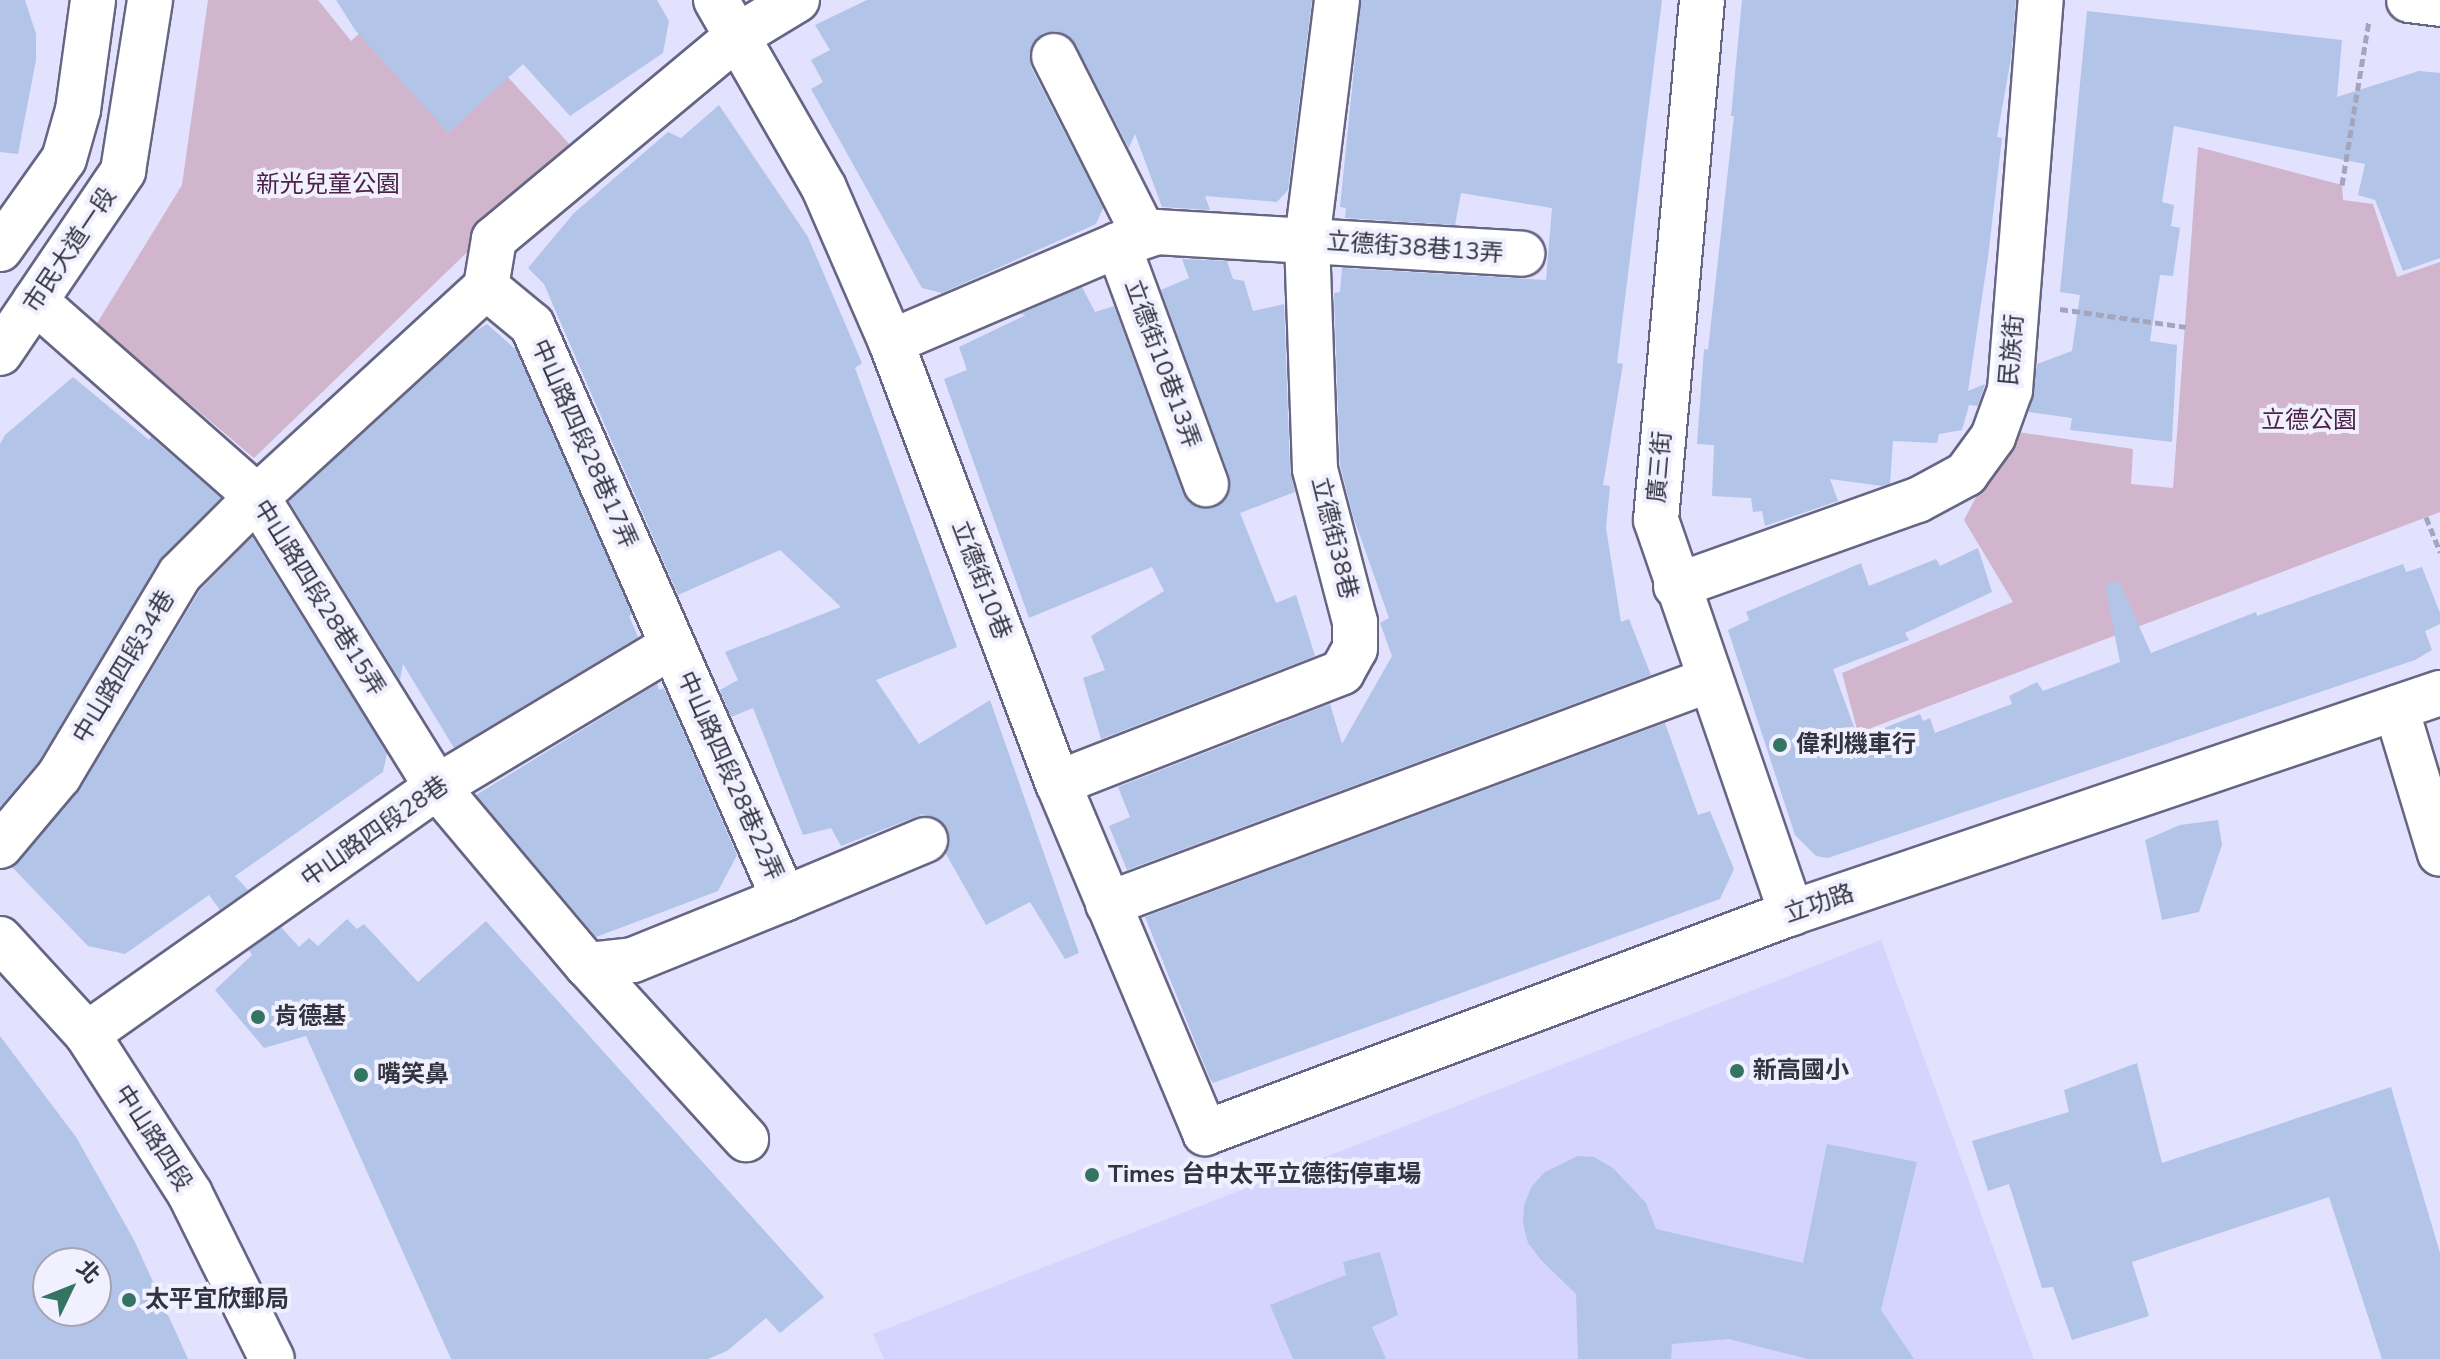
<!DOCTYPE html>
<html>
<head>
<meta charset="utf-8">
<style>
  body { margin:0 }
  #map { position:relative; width:2440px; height:1359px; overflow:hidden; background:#e2e1fe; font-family:"Nunito Sans","Noto Sans TC",sans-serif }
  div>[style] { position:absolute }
  .built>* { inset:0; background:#d5d4fe }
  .green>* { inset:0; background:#d0b5cc }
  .building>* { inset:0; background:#b2c4e8 }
  .path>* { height:5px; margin-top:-2.5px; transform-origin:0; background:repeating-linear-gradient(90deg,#a4a4bb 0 8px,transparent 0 12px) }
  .roads { filter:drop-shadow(2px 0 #666583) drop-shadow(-2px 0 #666583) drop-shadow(0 2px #666583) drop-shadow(0 -2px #666583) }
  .minor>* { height:44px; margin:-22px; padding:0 22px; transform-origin:22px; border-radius:22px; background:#fff }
  .dots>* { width:22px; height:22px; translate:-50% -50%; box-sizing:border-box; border:4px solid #f0f0fe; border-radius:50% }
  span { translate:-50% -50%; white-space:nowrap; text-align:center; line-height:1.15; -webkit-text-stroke:8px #f0f0fe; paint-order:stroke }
  .park-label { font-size:24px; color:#4d2248 }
  .street-label { font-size:24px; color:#333341 }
  .poi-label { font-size:24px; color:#333341; font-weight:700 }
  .left { translate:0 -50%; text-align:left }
  .north { position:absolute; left:32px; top:1247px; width:80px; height:80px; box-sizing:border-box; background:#f0f0fe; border:2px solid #a4a4b2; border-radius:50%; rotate:47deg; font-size:22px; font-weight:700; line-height:32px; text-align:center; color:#333341 }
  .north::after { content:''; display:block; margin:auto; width:28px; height:36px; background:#347463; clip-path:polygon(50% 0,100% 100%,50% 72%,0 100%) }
</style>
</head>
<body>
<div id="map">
  <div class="built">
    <div style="clip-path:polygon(1881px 940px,2034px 1359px,884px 1359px,873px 1334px)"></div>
  </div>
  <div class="green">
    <div style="clip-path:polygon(208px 0,318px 0,351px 41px,395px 0,437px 0,574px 149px,254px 458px,96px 325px,182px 185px)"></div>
    <div style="clip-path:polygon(2198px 147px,2342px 185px,2343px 200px,2373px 204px,2397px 277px,2440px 262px,2440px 512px,1858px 733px,1842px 673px,2013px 602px,1964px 520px,2011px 431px,2133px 449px,2131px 484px,2173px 488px)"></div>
  </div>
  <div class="building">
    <div style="clip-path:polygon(0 0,25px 0,36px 34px,36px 60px,18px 154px,0 152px)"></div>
    <div style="clip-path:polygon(336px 0,657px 0,669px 21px,663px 53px,570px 116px,523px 64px,448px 133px,355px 30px)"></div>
    <div style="clip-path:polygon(867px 0,1312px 0,1288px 190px,1277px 202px,1205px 196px,1210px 210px,1162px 207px,1135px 134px,1129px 148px,1076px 45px,1067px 35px,1056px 31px,1043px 33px,1033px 43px,1029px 54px,1031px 67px,1103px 208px,1096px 224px,942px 293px,922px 288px,811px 89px,823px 82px,811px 60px,830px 50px,815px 25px)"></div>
    <div style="clip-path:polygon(1361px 0,1662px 0,1617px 363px,1623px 364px,1603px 485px,1610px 486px,1606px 528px,1621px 622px,1629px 619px,1651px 675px,1127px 870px,1109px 826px,1130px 817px,1118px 787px,1330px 704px,1342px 744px,1392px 656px,1380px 623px,1389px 618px,1353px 516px,1340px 465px,1334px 293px,1340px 292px,1342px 268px,1546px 280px,1552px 208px,1461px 193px,1455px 225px,1345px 218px,1346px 208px,1340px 207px)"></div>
    <div style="clip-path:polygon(1742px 0,2016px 0,2011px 58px,1997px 137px,2002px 138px,1988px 257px,1968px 391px,1985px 384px,1978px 406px,1969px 405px,1962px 430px,1939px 434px,1937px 443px,1893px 441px,1890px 484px,1882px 486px,1830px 479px,1838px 501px,1765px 526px,1762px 511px,1753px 512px,1751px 498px,1712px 496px,1714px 445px,1697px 444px,1704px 349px,1708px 350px,1734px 116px,1731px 116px)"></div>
    <div style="clip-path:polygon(2087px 11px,2342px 40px,2337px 97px,2419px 71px,2440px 73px,2440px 258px,2403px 271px,2375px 200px,2358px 195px,2365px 164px,2174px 126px,2162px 202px,2174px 205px,2171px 226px,2180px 228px,2173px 276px,2160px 275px,2150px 341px,2177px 345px,2172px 442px,2070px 430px,2072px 418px,2029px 412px,2037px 364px,2072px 351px,2080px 295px,2060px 292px)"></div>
    <div style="clip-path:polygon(719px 105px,808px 237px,862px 363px,855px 368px,957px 647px,876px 680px,919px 744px,990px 700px,1079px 953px,1065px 959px,1030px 902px,986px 925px,946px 854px,950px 842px,948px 831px,939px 820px,923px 814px,841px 846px,831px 828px,803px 835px,753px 708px,731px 717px,720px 690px,738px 680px,725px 652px,841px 607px,780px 550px,678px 595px,544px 284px,528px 268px,574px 213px,668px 132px,681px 138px)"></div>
    <div style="clip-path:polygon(1182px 259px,1227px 261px,1233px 279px,1244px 281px,1253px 311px,1284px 304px,1290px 470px,1295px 492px,1240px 513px,1276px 603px,1296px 595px,1315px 656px,1101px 739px,1083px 678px,1105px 670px,1091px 636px,1164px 591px,1152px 567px,1029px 618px,944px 379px,967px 370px,959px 347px,1026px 315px,1020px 314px,1082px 287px,1095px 312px,1114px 306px,1183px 493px,1189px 503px,1201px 508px,1215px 507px,1225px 501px,1230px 489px,1229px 475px,1161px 290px,1189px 278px)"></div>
    <div style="clip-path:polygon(487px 324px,516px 350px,632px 614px,629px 616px,638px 637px,454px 748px,403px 664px,400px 680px,289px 501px,474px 332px)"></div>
    <div style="clip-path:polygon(73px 377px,149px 440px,151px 437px,221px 498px,159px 561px,39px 761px,0 807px,0 444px,5px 435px)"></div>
    <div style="clip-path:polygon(252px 537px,387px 753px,383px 772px,235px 876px,248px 890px,220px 910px,209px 895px,125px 954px,88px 946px,12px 867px,80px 789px,200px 590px)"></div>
    <div style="clip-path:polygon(1978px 548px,1992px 592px,1905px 633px,1909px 640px,1833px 669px,1858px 738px,1920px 714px,1923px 721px,1930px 718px,1935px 733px,2012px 704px,2009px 696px,2037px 682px,2043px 691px,2120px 662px,2105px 586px,2119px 581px,2151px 653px,2256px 612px,2257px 616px,2403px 564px,2406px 572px,2422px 567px,2440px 613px,2440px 624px,2425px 631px,2432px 650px,2415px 660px,1828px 858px,1816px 856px,1795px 835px,1728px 630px,1749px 620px,1746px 612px,1861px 563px,1869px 586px,1936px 559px,1940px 566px)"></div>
    <div style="clip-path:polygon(657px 684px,659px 690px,664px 688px,737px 855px,718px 891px,596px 937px,476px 795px)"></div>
    <div style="clip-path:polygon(1665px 723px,1698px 815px,1710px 811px,1734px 869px,1720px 899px,1213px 1083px,1210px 1079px,1145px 917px)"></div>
    <div style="clip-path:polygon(2218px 820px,2222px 845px,2199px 912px,2162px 920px,2145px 840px,2180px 825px)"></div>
    <div style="clip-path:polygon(347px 919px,357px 929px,364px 924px,418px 982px,486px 921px,824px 1297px,780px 1333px,766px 1318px,727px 1351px,708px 1359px,451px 1359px,306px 1036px,264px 1048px,215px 990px,252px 955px,249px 950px,281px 927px,299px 947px,309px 938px,318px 946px)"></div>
    <div style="clip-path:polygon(evenodd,0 1036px,76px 1137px,134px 1240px,188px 1359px,0 1359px,0 1036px,48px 1263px,96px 1263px,96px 1311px,48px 1311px,48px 1263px)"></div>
    <div style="clip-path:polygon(2137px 1063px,2162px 1163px,2391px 1087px,2440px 1253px,2440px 1359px,2382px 1359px,2329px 1197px,2132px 1262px,2149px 1316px,2072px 1340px,2053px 1287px,2042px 1288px,2009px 1184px,1988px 1191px,1972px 1141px,2069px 1112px,2064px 1090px)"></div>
    <div style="clip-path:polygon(1827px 1144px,1917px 1162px,1881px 1310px,1914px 1359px,1808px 1359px,1729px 1339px,1672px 1344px,1671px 1359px,1578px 1359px,1576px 1294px,1541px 1260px,1528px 1243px,1523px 1223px,1524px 1205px,1532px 1186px,1545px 1172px,1578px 1156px,1594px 1157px,1613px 1168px,1646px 1203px,1656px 1229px,1803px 1263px)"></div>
    <div style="clip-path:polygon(1380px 1252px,1398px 1315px,1372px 1327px,1386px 1359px,1293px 1359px,1270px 1305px,1346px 1275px,1343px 1262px)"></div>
  </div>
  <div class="path">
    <div style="left:2342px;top:185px;width:166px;rotate:-80.7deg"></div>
    <div style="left:2060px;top:309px;width:127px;rotate:8.1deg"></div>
    <div style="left:2426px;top:517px;width:38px;rotate:68deg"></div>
  </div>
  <div class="roads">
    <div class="minor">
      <div style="left:716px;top:0;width:217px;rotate:60.1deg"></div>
      <div style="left:824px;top:188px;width:168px;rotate:66.5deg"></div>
      <div style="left:891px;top:342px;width:472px;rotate:69.3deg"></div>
      <div style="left:1058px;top:783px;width:380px;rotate:67.2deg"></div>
      <div style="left:1205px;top:1133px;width:626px;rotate:-20.58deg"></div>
      <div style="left:1791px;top:913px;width:685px;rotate:-18.73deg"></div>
      <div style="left:797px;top:0;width:68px;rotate:148.9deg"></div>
      <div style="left:739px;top:35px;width:319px;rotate:140.2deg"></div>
      <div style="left:494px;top:239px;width:49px;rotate:99.5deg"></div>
      <div style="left:486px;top:287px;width:60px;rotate:39.6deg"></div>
      <div style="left:532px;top:325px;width:627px;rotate:66.3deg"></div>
      <div style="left:784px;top:899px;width:153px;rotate:-22.7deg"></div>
      <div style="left:1702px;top:0;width:522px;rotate:95.06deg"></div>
      <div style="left:1656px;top:520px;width:416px;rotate:71deg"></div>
      <div style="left:2409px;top:0;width:31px;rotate:7deg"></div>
      <div style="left:1054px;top:56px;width:199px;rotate:63.2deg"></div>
      <div style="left:1118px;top:245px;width:255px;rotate:69.8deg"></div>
      <div style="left:0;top:249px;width:110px;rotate:-54.6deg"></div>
      <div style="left:64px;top:159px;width:51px;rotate:-74.1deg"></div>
      <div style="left:78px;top:110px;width:111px;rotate:-82.2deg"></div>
      <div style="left:35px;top:301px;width:296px;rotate:41.4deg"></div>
      <div style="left:257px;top:497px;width:341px;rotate:58.2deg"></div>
      <div style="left:437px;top:787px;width:233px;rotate:49.9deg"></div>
      <div style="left:587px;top:965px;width:46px;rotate:-6.2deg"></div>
      <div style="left:633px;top:960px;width:163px;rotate:-22deg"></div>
      <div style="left:891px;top:342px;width:247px;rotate:-23.1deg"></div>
      <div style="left:1118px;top:245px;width:41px;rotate:-18.4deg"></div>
      <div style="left:1157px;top:232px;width:366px;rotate:3.4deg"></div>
      <div style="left:0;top:353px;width:220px;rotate:-55.9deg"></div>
      <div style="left:123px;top:171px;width:173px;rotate:-81deg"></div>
      <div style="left:1676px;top:586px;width:257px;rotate:-19.6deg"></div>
      <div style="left:1918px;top:500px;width:55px;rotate:-28.4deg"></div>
      <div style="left:1966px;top:474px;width:46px;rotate:-53.9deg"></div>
      <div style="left:1993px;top:437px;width:50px;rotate:-70.1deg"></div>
      <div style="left:2010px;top:390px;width:391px;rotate:-85.5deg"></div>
      <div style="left:2396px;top:708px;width:152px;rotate:73.2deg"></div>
      <div style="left:1058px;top:783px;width:305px;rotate:-21.3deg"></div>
      <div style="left:1342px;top:672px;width:26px;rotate:-61deg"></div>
      <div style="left:1355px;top:649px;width:27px;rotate:-90deg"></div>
      <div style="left:1355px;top:622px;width:158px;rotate:-104.7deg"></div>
      <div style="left:1315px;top:469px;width:228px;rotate:-92deg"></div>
      <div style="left:1307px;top:241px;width:243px;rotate:-82.9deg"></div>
      <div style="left:0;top:846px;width:92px;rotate:-49.9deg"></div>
      <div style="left:59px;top:776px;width:235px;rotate:-59.1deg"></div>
      <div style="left:180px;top:574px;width:109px;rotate:-45deg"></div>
      <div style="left:257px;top:497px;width:311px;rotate:-42.5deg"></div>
      <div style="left:1108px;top:904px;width:641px;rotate:-20.44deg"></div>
      <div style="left:0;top:939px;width:129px;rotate:47.5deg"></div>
      <div style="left:87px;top:1034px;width:190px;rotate:57.2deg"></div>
      <div style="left:190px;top:1194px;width:184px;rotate:63.6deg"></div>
      <div style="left:587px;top:965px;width:236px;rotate:47.6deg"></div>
      <div style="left:87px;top:1034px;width:428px;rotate:-35.2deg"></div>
      <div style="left:437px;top:787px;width:274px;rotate:-31deg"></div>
    </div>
  </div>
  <div class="dots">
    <div style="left:1780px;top:745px;background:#347463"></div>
    <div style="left:258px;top:1017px;background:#347463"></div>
    <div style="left:1737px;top:1071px;background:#347463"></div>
    <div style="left:361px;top:1075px;background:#347463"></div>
    <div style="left:1092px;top:1175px;background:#347463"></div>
    <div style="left:129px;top:1300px;background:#347463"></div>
  </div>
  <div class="park-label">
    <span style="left:328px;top:185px">新光兒童公園</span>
    <span style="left:2309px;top:421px">立德公園</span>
  </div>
  <div class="street-label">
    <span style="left:1415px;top:248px;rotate:4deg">立德街38巷13弄</span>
    <span style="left:70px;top:250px;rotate:-56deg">市民大道一段</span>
    <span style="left:2012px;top:350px;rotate:-85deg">民族街</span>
    <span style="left:1162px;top:364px;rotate:70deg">立德街10巷13弄</span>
    <span style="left:584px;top:444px;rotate:66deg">中山路四段28巷17弄</span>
    <span style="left:1660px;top:467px;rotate:-85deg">廣三街</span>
    <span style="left:1334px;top:538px;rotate:76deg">立德街38巷</span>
    <span style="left:981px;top:580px;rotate:69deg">立德街10巷</span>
    <span style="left:319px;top:598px;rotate:58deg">中山路四段28巷15弄</span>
    <span style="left:124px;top:667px;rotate:-59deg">中山路四段34巷</span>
    <span style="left:730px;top:776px;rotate:66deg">中山路四段28巷22弄</span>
    <span style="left:375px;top:832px;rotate:-35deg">中山路四段28巷</span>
    <span style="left:1819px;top:904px;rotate:-19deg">立功路</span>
    <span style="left:153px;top:1138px;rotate:57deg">中山路四段</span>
  </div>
  <div class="poi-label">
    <span class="left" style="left:1796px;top:745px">偉利機車行</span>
    <span class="left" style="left:274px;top:1017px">肯德基</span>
    <span class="left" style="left:1753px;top:1071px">新高國小</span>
    <span class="left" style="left:377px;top:1075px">嘴笑鼻</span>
    <span class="left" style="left:1108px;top:1175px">Times 台中太平立德街停車場</span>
    <span class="left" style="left:145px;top:1300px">太平宜欣郵局</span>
  </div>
  <div class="north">北</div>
</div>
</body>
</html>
